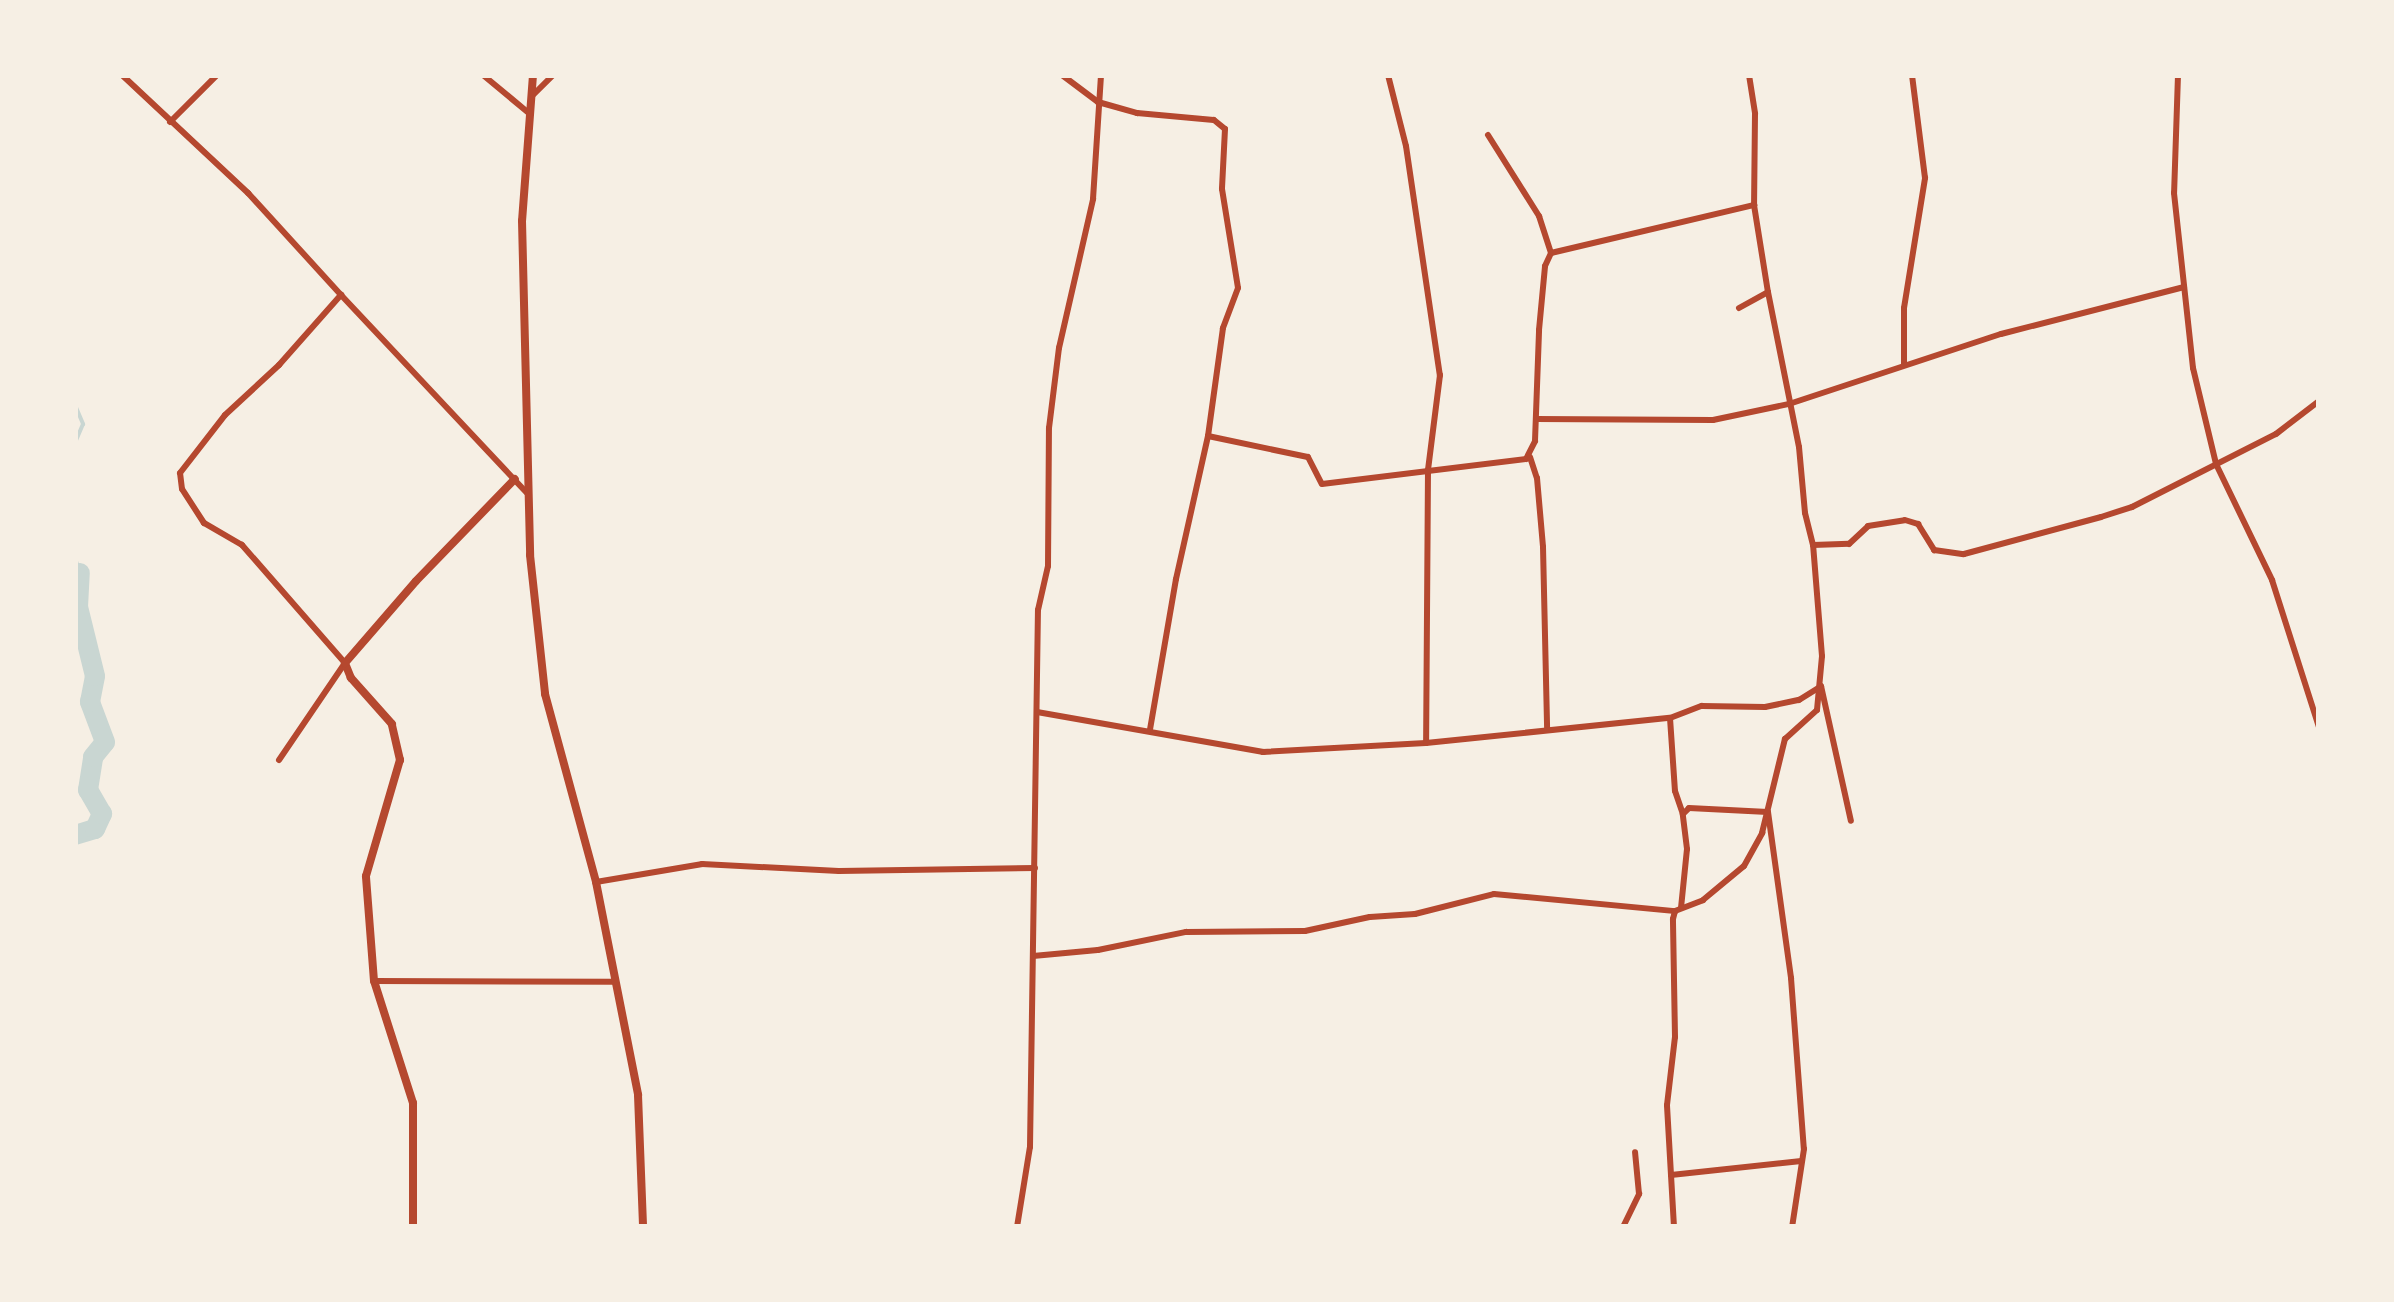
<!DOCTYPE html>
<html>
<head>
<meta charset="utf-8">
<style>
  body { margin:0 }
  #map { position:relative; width:2394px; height:1302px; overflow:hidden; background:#f6efe4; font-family:"PT Sans",sans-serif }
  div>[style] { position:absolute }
  .stream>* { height:4px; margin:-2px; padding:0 2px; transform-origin:2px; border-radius:2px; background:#c9d6d2 }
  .river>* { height:20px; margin:-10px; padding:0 10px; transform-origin:10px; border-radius:10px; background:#c9d6d2 }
  .minor>* { height:6px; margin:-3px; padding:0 3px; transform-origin:3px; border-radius:3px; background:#b5482f }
  .tertiary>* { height:8px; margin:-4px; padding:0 4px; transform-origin:4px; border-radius:4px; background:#b5482f }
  span { translate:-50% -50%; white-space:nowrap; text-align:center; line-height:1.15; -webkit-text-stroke:10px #f6efe4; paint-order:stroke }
  .frame { position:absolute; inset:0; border:78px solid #f6efe4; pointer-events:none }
</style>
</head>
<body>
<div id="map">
  <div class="stream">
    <div style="left:75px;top:405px;width:21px;rotate:67deg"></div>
    <div style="left:83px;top:424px;width:21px;rotate:113deg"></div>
    <div style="left:75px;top:558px;width:16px;rotate:72deg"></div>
  </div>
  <div class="river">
    <div style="left:75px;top:835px;width:21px;rotate:-17deg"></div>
    <div style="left:95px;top:829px;width:17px;rotate:-65deg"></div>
    <div style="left:102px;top:814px;width:28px;rotate:-120deg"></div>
    <div style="left:88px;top:790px;width:33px;rotate:-81deg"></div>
    <div style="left:93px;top:757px;width:19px;rotate:-51deg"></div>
    <div style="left:105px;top:742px;width:43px;rotate:-110.6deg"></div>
    <div style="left:90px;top:702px;width:26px;rotate:-79deg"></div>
    <div style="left:95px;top:676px;width:71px;rotate:-103.8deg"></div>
    <div style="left:78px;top:607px;width:34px;rotate:-87deg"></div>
  </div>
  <div class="minor">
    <div style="left:122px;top:75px;width:173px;rotate:43.1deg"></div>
    <div style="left:248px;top:193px;width:138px;rotate:47.6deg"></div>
    <div style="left:483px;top:75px;width:61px;rotate:39.7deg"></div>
    <div style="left:1062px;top:75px;width:45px;rotate:36.9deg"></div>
    <div style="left:1098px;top:102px;width:41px;rotate:15.8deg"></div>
    <div style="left:1137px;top:113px;width:77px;rotate:5.2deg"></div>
    <div style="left:1214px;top:120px;width:14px;rotate:39deg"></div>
    <div style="left:1225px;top:129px;width:60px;rotate:92.9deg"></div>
    <div style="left:1222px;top:189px;width:100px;rotate:80.8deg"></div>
    <div style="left:1238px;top:288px;width:43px;rotate:110.6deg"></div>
    <div style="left:1223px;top:328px;width:109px;rotate:97.9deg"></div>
    <div style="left:1208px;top:436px;width:147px;rotate:102.6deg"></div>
    <div style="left:1176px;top:579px;width:153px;rotate:99.8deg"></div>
    <div style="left:1388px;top:75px;width:73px;rotate:75.8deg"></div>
    <div style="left:1406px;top:146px;width:232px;rotate:81.6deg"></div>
    <div style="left:1440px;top:375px;width:96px;rotate:97.2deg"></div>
    <div style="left:1428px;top:470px;width:273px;rotate:90.4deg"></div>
    <div style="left:1749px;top:75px;width:39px;rotate:81deg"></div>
    <div style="left:1755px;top:114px;width:91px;rotate:90.6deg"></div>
    <div style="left:1754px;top:205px;width:88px;rotate:80.9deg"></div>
    <div style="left:2178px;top:75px;width:118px;rotate:91.9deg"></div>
    <div style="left:2174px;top:193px;width:176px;rotate:83.8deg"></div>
    <div style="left:2193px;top:368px;width:99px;rotate:76.5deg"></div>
    <div style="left:2216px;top:464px;width:129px;rotate:64.2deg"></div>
    <div style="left:2272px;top:580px;width:154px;rotate:72.3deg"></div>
    <div style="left:532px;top:96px;width:30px;rotate:-45deg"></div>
    <div style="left:170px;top:122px;width:66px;rotate:-45deg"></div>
    <div style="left:1488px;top:135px;width:96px;rotate:57.8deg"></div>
    <div style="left:1539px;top:216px;width:39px;rotate:72deg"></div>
    <div style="left:1739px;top:308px;width:33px;rotate:-29deg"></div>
    <div style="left:1768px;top:292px;width:158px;rotate:78.7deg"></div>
    <div style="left:1799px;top:447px;width:66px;rotate:84.8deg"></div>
    <div style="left:1805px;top:513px;width:33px;rotate:76deg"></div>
    <div style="left:1904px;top:364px;width:56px;rotate:-90deg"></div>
    <div style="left:1904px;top:308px;width:132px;rotate:-80.8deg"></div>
    <div style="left:1925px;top:178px;width:104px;rotate:-97.2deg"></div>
    <div style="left:1536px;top:419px;width:177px;rotate:0.3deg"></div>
    <div style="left:1713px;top:420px;width:78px;rotate:-11.9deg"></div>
    <div style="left:1789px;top:404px;width:223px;rotate:-18.3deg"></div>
    <div style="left:2001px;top:334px;width:189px;rotate:-14.4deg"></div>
    <div style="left:1208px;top:436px;width:102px;rotate:11.9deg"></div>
    <div style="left:1308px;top:457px;width:30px;rotate:63deg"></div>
    <div style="left:1322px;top:484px;width:206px;rotate:-7deg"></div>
    <div style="left:1526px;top:459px;width:20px;rotate:-63deg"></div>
    <div style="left:1535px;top:441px;width:111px;rotate:-87.9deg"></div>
    <div style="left:1539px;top:330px;width:64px;rotate:-84.6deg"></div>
    <div style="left:1545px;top:266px;width:14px;rotate:-65deg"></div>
    <div style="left:1551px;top:253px;width:209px;rotate:-13.3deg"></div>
    <div style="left:1530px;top:457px;width:22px;rotate:72deg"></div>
    <div style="left:1537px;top:478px;width:69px;rotate:85deg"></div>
    <div style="left:1543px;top:547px;width:182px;rotate:88.7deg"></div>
    <div style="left:1037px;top:712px;width:230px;rotate:10deg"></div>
    <div style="left:1263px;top:752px;width:163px;rotate:-3.2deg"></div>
    <div style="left:1426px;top:743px;width:245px;rotate:-5.9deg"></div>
    <div style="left:1670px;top:718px;width:34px;rotate:-21deg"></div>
    <div style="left:1702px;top:706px;width:63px;rotate:0.9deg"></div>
    <div style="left:1765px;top:707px;width:35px;rotate:-12deg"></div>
    <div style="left:1799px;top:700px;width:26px;rotate:-32deg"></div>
    <div style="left:1821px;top:686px;width:138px;rotate:77.5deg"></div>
    <div style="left:1670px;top:718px;width:73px;rotate:86.1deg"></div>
    <div style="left:1675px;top:791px;width:24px;rotate:71deg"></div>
    <div style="left:279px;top:760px;width:117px;rotate:-55.8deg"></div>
    <div style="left:345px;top:663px;width:157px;rotate:-131.1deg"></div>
    <div style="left:242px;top:545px;width:44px;rotate:-149.9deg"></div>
    <div style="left:204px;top:523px;width:40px;rotate:-122.9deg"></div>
    <div style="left:182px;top:489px;width:16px;rotate:-97deg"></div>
    <div style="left:180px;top:473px;width:73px;rotate:-52.2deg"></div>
    <div style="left:225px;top:415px;width:74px;rotate:-42.8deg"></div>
    <div style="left:279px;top:365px;width:94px;rotate:-48.5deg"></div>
    <div style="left:341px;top:295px;width:272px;rotate:46.8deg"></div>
    <div style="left:596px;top:882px;width:108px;rotate:-9.6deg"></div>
    <div style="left:702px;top:864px;width:137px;rotate:2.9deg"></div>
    <div style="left:839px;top:871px;width:196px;rotate:-0.9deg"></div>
    <div style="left:1681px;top:908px;width:59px;rotate:-84.2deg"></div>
    <div style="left:1687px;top:849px;width:35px;rotate:-97deg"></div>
    <div style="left:1683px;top:814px;width:8px;rotate:-45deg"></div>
    <div style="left:1689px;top:808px;width:79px;rotate:2.9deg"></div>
    <div style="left:1768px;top:812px;width:168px;rotate:82.1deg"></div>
    <div style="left:1791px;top:978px;width:171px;rotate:85.7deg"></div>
    <div style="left:1804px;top:1149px;width:79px;rotate:98.7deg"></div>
    <div style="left:1033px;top:956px;width:65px;rotate:-5.3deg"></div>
    <div style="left:1098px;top:950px;width:90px;rotate:-11.6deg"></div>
    <div style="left:1186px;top:932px;width:119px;rotate:-0.5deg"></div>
    <div style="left:1305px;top:931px;width:66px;rotate:-12.2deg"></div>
    <div style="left:1370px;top:917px;width:45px;rotate:-3.8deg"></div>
    <div style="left:1415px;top:914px;width:81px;rotate:-14.2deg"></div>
    <div style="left:1494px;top:894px;width:182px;rotate:5.4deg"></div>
    <div style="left:374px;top:981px;width:240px;rotate:0.2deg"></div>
    <div style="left:1671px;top:1175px;width:131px;rotate:-6.1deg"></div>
    <div style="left:1017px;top:1227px;width:81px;rotate:-80.8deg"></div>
    <div style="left:1030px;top:1147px;width:537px;rotate:-89.15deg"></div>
    <div style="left:1038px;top:610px;width:45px;rotate:-77.2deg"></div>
    <div style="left:1048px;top:566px;width:138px;rotate:-89.6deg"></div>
    <div style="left:1049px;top:428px;width:81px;rotate:-82.9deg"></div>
    <div style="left:1059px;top:348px;width:153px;rotate:-77.1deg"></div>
    <div style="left:1093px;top:199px;width:124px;rotate:-86.3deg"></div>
    <div style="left:1623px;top:1227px;width:37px;rotate:-64deg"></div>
    <div style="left:1639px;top:1194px;width:42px;rotate:-95.4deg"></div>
    <div style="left:1674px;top:1227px;width:122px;rotate:-93.3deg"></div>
    <div style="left:1667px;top:1105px;width:68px;rotate:-83.3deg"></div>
    <div style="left:1675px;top:1037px;width:118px;rotate:-91deg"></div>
    <div style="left:1673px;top:919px;width:8px;rotate:-76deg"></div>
    <div style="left:1675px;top:911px;width:30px;rotate:-21deg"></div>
    <div style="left:1703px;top:900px;width:53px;rotate:-39.7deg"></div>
    <div style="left:1744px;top:866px;width:38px;rotate:-61deg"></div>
    <div style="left:1762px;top:833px;width:97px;rotate:-76.3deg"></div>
    <div style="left:1785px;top:739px;width:43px;rotate:-42.2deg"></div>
    <div style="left:1817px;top:710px;width:54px;rotate:-84.7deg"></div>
    <div style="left:1822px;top:656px;width:111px;rotate:-94.6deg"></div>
    <div style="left:1813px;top:545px;width:36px;rotate:-2deg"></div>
    <div style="left:1849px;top:544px;width:26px;rotate:-43deg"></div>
    <div style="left:1868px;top:526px;width:37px;rotate:-9deg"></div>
    <div style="left:1905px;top:520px;width:14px;rotate:17deg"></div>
    <div style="left:1918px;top:524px;width:31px;rotate:58deg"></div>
    <div style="left:1934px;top:550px;width:30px;rotate:8deg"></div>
    <div style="left:1964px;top:554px;width:142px;rotate:-15.1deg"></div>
    <div style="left:2101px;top:517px;width:33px;rotate:-18deg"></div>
    <div style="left:2132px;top:507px;width:161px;rotate:-26.9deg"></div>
    <div style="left:2276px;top:434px;width:54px;rotate:-37.5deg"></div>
  </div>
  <div class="tertiary">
    <div style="left:533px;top:75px;width:146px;rotate:94.3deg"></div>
    <div style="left:522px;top:221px;width:334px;rotate:88.6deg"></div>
    <div style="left:530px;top:555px;width:140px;rotate:83.8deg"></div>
    <div style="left:545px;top:694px;width:195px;rotate:74.8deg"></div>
    <div style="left:596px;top:882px;width:217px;rotate:78.8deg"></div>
    <div style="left:638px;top:1095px;width:132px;rotate:87.8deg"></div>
    <div style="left:413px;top:1227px;width:124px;rotate:-90deg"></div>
    <div style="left:413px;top:1103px;width:128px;rotate:-107.7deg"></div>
    <div style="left:374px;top:981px;width:105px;rotate:-94.4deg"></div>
    <div style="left:366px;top:876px;width:121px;rotate:-73.7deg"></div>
    <div style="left:400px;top:760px;width:37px;rotate:-103deg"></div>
    <div style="left:392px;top:724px;width:62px;rotate:-131.7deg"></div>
    <div style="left:351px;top:678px;width:16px;rotate:-112deg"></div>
    <div style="left:345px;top:663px;width:108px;rotate:-49.1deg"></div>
    <div style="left:416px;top:581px;width:142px;rotate:-45.9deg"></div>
  </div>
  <div class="frame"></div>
</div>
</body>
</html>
